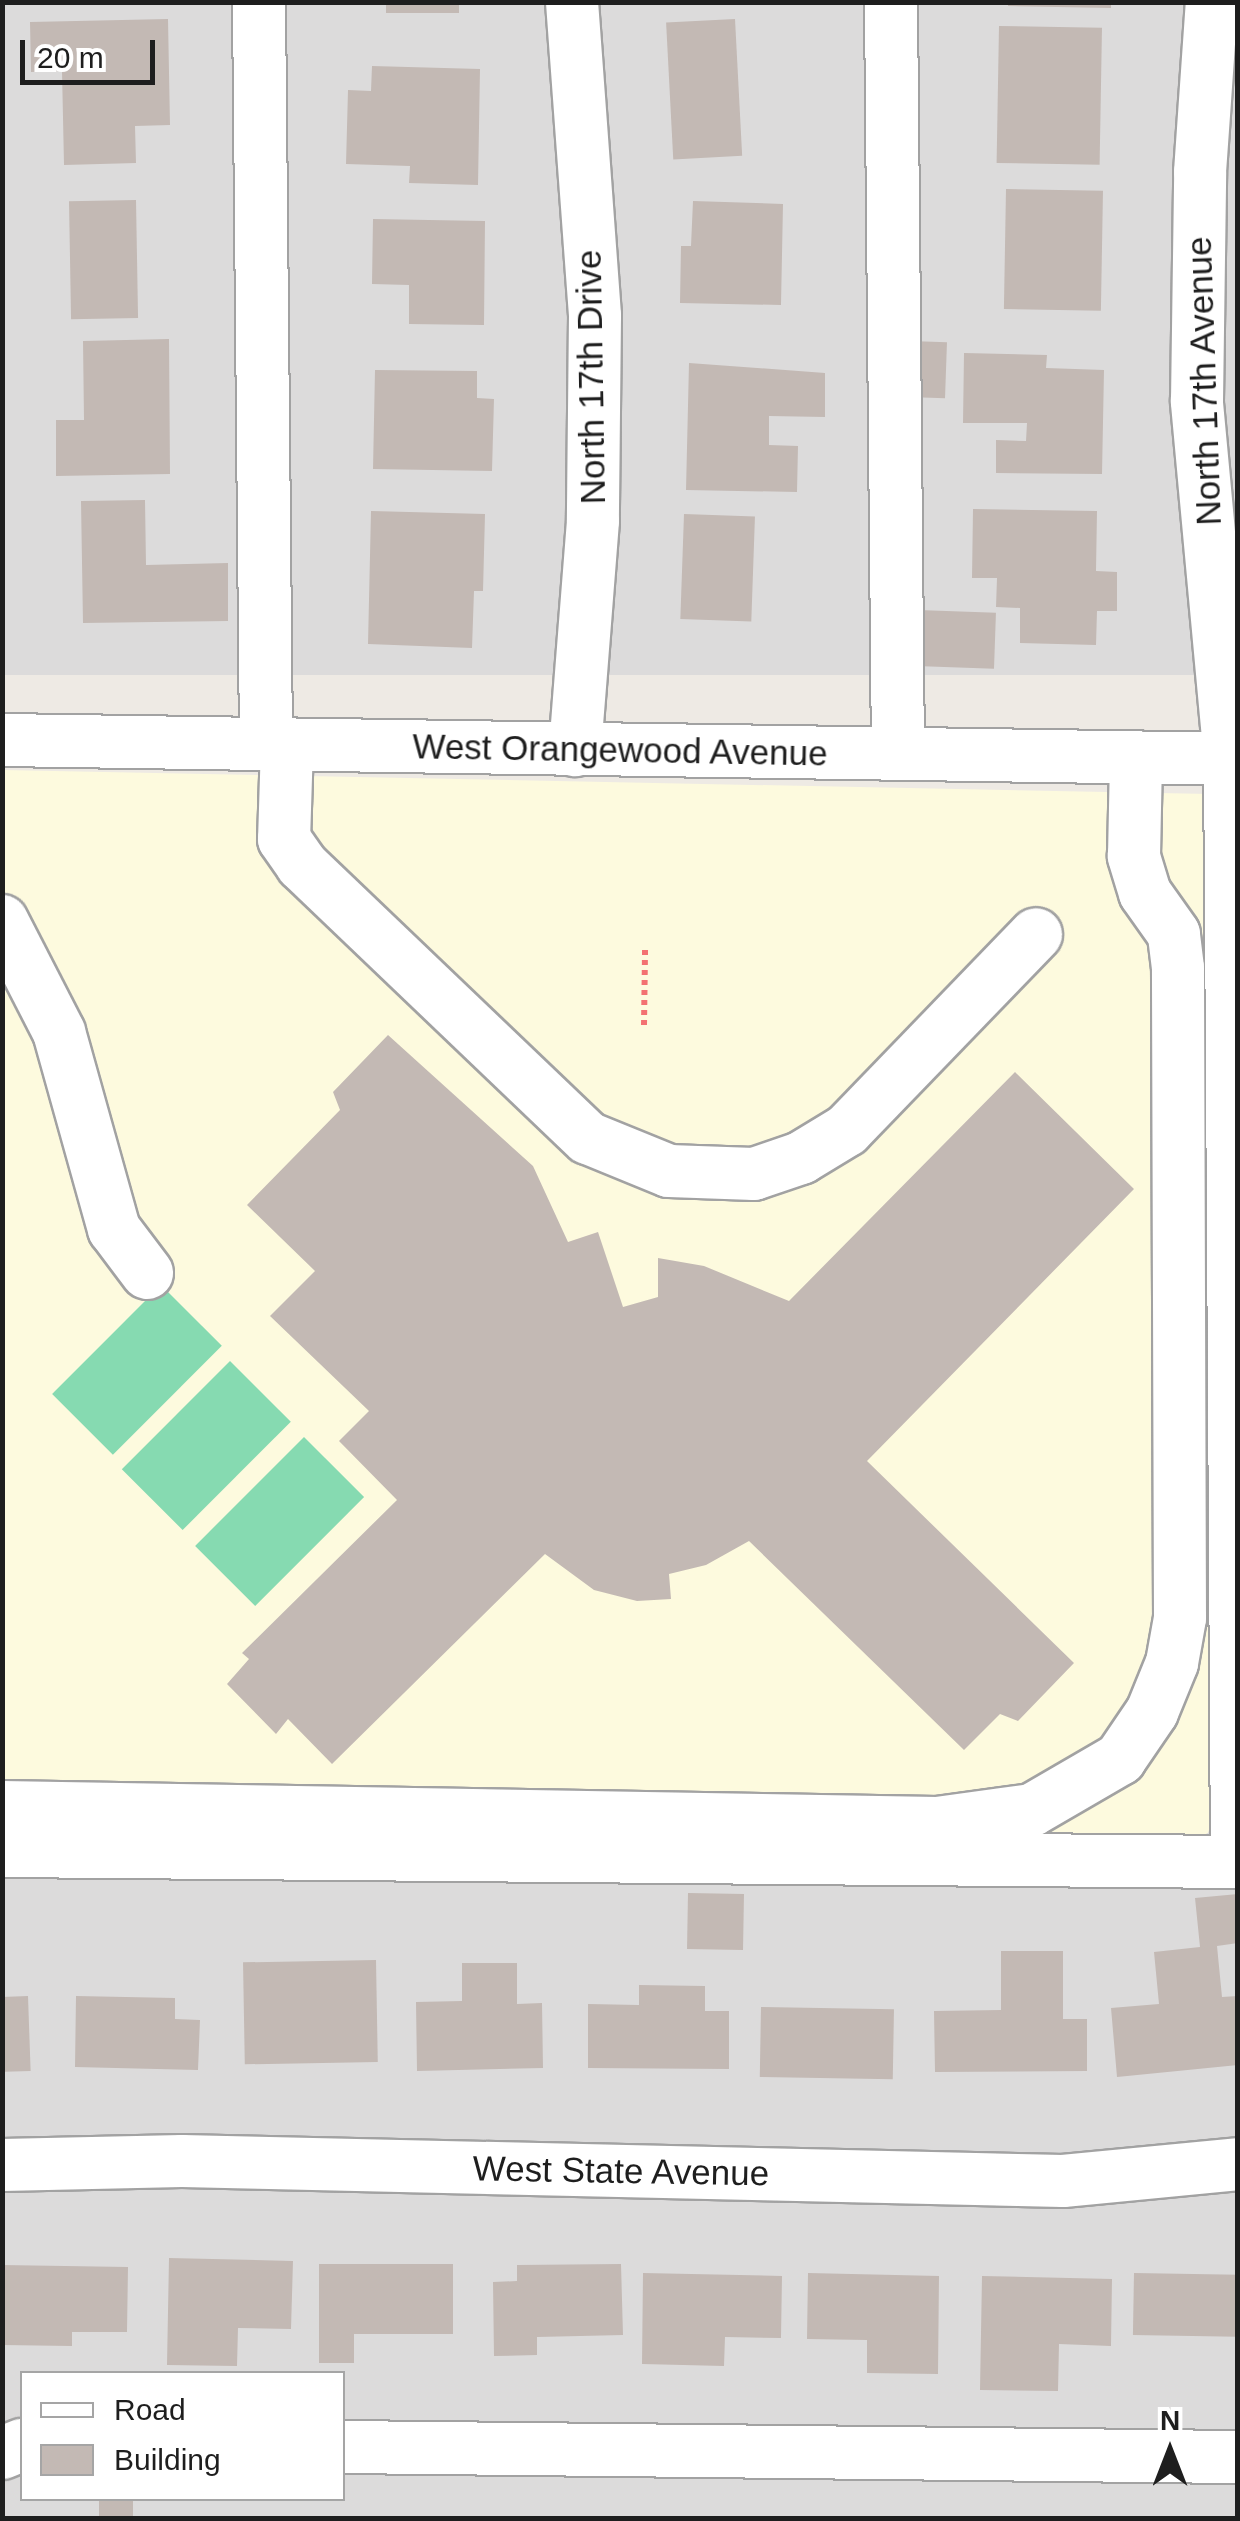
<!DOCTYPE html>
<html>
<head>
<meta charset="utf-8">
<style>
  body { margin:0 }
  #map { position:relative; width:1240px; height:2521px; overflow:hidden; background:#eeeae4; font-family:Helvetica,sans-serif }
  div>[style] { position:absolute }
  .residential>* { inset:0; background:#dcdbdb; transform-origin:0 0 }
  .education>* { inset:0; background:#fdfade }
  .pitch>* { inset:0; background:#86dab1; transform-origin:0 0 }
  .building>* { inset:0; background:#c3b9b4; transform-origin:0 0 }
  .path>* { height:6px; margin-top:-3px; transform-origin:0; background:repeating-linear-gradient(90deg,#f37171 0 5px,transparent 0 10px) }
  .roads { filter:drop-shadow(2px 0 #a2a2a2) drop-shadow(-2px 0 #a2a2a2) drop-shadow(0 2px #a2a2a2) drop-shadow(0 -2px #a2a2a2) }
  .minor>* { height:52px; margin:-26px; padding:0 26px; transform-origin:26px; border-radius:26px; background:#fff }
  span { translate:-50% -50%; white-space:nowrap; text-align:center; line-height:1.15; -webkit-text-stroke:8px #fff; paint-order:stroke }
  .street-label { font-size:35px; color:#1e1e1e }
  .frame { position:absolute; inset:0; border:5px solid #1e1e1e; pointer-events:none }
  .legend { position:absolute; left:20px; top:2371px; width:325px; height:130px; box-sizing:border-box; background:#fff; border:2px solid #a5a5a5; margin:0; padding:12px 18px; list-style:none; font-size:30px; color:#1e1e1e }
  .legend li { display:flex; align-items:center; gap:20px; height:50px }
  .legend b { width:50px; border:2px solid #a5a5a5 }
  .north { position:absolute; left:1120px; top:2401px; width:100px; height:100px; -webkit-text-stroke:8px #fff; paint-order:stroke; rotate:0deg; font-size:28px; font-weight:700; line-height:40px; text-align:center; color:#1e1e1e }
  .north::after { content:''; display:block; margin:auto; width:35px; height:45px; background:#1e1e1e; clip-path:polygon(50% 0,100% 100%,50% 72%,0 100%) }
  .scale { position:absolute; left:20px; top:40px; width:135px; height:45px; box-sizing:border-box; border:5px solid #1e1e1e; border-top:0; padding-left:12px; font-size:30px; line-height:35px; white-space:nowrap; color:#1e1e1e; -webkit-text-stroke:8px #fff; paint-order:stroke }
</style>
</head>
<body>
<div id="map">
  <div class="residential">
    <div style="left:3px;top:3px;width:1234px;height:672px"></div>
    <div style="clip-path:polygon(evenodd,1237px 795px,1237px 2518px,3px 2518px,2px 1854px,1237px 795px,22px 2374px,342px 2374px,342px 2498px,22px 2498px,22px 2374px)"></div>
  </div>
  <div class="education">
    <div style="clip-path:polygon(3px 770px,1210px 794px,1219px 1802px,1208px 1833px,1186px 1843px,3px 1843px)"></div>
  </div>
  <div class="pitch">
    <div style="left:161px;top:1285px;width:86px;height:154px;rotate:45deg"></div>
    <div style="left:230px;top:1361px;width:86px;height:153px;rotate:45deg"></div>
    <div style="left:304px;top:1437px;width:85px;height:154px;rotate:45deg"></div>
  </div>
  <div class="building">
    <div style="left:386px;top:2px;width:73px;height:11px"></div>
    <div style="clip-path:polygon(1008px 2px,1111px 2px,1111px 8px,1008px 6px)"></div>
    <div style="clip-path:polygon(168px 19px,170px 125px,135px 126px,136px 163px,64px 165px,62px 71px,31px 72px,30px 22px)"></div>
    <div style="left:735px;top:19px;width:137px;height:69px;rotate:87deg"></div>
    <div style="left:999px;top:26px;width:103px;height:137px;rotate:1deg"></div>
    <div style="clip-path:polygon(372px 66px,480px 69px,478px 185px,409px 183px,410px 166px,346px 164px,348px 90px,371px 91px)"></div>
    <div style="left:1006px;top:189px;width:97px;height:120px;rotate:1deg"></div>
    <div style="left:136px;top:200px;width:118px;height:67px;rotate:89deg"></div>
    <div style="clip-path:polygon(693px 201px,783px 204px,781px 305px,680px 303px,681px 246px,691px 246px)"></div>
    <div style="clip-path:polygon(373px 219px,485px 221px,484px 325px,409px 324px,409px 285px,372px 284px)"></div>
    <div style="clip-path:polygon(169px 339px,170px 474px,56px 476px,56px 420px,84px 420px,83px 341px)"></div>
    <div style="left:910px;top:341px;width:37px;height:56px;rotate:2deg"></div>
    <div style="clip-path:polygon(964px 353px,1047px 355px,1046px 368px,1104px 370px,1102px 474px,996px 473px,996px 440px,1026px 441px,1027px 423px,963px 423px)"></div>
    <div style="clip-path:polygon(689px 363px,825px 373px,825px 417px,769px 416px,769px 445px,798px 446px,797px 492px,686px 490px)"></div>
    <div style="clip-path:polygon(375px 370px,477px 371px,477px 398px,494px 399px,492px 471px,373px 469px)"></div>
    <div style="clip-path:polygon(145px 500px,146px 565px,228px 563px,228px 621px,83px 623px,81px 501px)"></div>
    <div style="clip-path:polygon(973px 509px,1097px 511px,1096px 571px,1117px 572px,1117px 611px,1097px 611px,1096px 645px,1020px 643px,1020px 608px,996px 607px,997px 578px,972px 578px)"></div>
    <div style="clip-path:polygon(371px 511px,485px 514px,483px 591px,474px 591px,472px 648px,368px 644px)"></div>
    <div style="left:684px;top:514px;width:71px;height:105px;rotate:2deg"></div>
    <div style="left:918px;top:610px;width:78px;height:56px;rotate:2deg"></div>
    <div style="clip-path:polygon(388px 1035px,533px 1166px,568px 1242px,598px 1232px,623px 1307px,658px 1297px,658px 1258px,704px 1266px,789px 1301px,1015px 1072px,1134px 1189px,867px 1461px,1074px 1663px,1018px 1721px,1000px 1714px,964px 1750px,749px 1541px,706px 1565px,669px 1574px,671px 1599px,637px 1601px,594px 1590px,545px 1554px,332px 1764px,288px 1719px,276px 1734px,227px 1684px,249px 1659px,242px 1653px,397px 1500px,339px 1441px,369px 1411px,270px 1316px,315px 1271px,247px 1205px,340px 1110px,333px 1092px)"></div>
    <div style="left:688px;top:1893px;width:56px;height:56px;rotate:1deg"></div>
    <div style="clip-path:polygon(1238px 1894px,1238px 1943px,1217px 1946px,1222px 1997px,1238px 1996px,1238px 2065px,1117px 2077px,1111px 2008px,1159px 2004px,1154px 1952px,1200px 1947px,1195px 1898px)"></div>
    <div style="clip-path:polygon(1001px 1951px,1063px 1951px,1063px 2019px,1087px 2019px,1087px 2071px,935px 2072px,934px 2011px,1001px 2010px)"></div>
    <div style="left:376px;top:1960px;width:102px;height:133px;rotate:89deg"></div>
    <div style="clip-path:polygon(462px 1963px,517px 1963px,517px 2004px,542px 2003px,543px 2068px,417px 2071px,416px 2002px,462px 2001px)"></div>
    <div style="clip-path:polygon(639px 1985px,705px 1986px,705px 2011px,729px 2011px,729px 2069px,588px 2068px,588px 2004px,639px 2005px)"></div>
    <div style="left:28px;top:1996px;width:75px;height:26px;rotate:88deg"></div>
    <div style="clip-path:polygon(76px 1996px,175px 1998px,175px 2019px,200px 2020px,198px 2070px,75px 2067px)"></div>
    <div style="left:761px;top:2007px;width:133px;height:70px;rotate:1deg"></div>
    <div style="clip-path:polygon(169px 2258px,293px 2261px,291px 2329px,238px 2328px,237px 2366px,167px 2365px)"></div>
    <div style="clip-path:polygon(319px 2264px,453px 2264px,453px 2334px,354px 2334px,354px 2363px,319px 2363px)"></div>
    <div style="clip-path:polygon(621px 2264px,623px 2335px,537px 2337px,537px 2355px,494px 2356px,493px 2282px,517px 2281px,517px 2265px)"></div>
    <div style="clip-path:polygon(2px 2265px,128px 2267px,127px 2332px,72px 2332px,72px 2346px,2px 2345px)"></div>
    <div style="clip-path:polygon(643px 2273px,782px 2276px,781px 2338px,725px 2337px,724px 2366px,642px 2364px)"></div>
    <div style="clip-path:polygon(808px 2273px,939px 2276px,938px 2374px,867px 2373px,867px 2340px,807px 2339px)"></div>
    <div style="left:1134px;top:2273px;width:104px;height:62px;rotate:1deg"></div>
    <div style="clip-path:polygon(982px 2276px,1112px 2279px,1111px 2346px,1059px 2344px,1058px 2391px,980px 2390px)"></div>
    <div style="left:99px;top:2498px;width:34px;height:20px"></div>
  </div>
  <div class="path">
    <div style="left:644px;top:1025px;width:76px;rotate:-89.2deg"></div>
  </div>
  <div class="roads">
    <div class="minor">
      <div style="left:259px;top:2px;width:742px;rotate:89.46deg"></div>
      <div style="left:572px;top:2px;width:315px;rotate:85.8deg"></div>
      <div style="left:595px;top:316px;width:205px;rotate:90.6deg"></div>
      <div style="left:593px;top:521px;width:230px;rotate:94.5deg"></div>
      <div style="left:891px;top:2px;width:752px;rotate:89.47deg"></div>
      <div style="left:2px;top:740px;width:1236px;rotate:0.88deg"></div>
      <div style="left:287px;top:745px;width:94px;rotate:91.8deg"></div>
      <div style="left:284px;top:839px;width:32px;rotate:55deg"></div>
      <div style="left:302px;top:865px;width:395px;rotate:43.7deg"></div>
      <div style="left:588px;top:1138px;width:87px;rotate:22.2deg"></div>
      <div style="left:669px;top:1171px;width:85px;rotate:2deg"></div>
      <div style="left:754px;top:1174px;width:50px;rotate:-18.8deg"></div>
      <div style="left:801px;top:1158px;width:54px;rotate:-31.3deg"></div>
      <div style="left:847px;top:1130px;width:272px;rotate:-46deg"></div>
      <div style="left:2px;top:921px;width:125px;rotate:62.8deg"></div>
      <div style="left:59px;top:1032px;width:205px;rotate:74.4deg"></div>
      <div style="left:114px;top:1229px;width:55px;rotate:53.1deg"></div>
      <div style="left:2px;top:1807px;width:935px;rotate:0.98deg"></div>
      <div style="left:937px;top:1823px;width:96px;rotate:-7.8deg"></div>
      <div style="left:1032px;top:1810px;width:102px;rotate:-30.1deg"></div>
      <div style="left:1120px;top:1759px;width:57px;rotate:-55.8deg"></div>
      <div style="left:1152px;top:1712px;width:53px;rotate:-67.8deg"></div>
      <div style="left:1172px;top:1663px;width:46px;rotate:-79.9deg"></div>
      <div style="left:1180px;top:1618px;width:650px;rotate:-90.18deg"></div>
      <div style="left:1178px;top:968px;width:34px;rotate:-97deg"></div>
      <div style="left:1174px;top:934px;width:50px;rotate:-125.3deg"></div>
      <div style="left:1145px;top:893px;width:39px;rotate:-107deg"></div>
      <div style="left:1134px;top:856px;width:99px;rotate:-88.8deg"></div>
      <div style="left:2px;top:1851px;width:1235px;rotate:0.51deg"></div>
      <div style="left:1237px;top:1862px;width:1103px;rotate:-90.36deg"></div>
      <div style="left:1230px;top:759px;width:360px;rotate:-95.3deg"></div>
      <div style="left:1197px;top:401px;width:229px;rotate:-89.2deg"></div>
      <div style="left:1200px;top:172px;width:170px;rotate:-86deg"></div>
      <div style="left:2px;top:2165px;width:180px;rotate:-1.3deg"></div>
      <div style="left:182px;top:2161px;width:881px;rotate:1.3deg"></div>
      <div style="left:1063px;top:2181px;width:176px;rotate:-5.5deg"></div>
      <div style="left:342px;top:2447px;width:896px;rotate:0.64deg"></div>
      <div style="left:2px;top:2453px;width:22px;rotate:-22deg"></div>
    </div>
  </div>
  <div class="street-label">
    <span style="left:591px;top:377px;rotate:-91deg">North 17th Drive</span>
    <span style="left:1204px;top:381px;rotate:-92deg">North 17th Avenue</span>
    <span style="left:620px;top:750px;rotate:1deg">West Orangewood Avenue</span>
    <span style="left:621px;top:2171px;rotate:1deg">West State Avenue</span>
  </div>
  <div class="frame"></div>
  <ul class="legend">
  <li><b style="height:12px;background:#fff"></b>Road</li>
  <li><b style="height:28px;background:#c3b9b4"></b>Building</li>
  </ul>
  <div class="north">N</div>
  <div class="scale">20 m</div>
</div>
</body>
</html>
